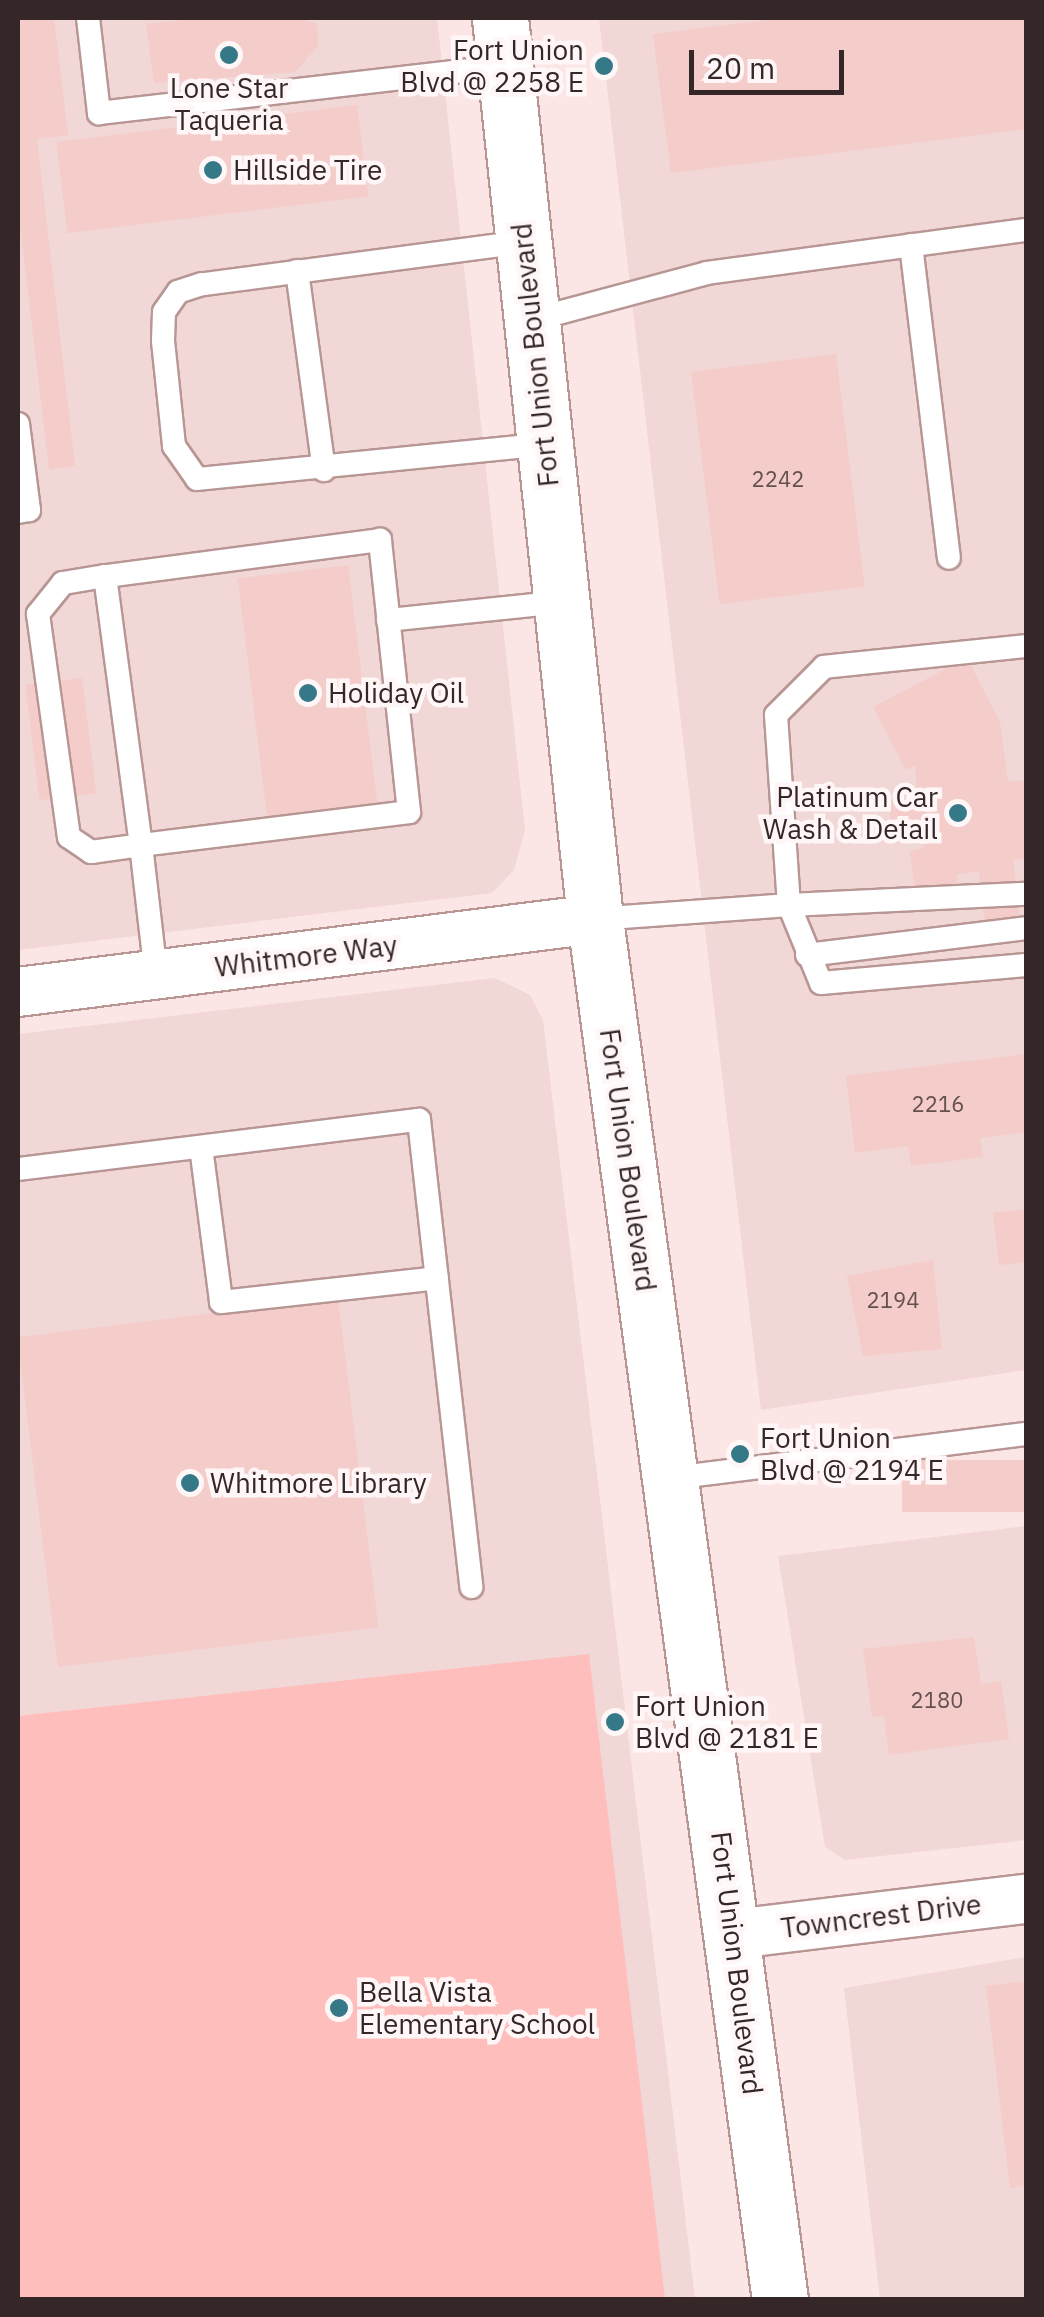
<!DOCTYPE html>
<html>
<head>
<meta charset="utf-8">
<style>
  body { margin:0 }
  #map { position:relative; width:1044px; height:2317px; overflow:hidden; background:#fce6e5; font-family:"IBM Plex Sans",sans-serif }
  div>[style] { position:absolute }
  .built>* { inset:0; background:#f1d7d5 }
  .green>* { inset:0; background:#febebc }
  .building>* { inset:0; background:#f4ccca; transform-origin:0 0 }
  .roads { filter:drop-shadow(2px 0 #b79694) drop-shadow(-2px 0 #b79694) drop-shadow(0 2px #b79694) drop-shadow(0 -2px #b79694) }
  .service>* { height:22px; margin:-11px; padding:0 11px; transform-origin:11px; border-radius:11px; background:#fff }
  .minor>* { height:48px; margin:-24px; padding:0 24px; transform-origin:24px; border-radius:24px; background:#fff }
  .secondary>* { height:55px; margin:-27.5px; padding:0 27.5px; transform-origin:27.5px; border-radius:27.5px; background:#fff }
  .dots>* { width:28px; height:28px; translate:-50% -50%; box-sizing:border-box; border:5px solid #fff7f7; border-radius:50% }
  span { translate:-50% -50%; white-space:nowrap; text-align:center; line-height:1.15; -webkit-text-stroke:9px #fff7f7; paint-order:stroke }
  .number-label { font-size:22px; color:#655050 }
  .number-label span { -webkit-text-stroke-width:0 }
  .poi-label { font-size:28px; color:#352727 }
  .right { translate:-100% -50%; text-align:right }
  .left { translate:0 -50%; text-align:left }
  .street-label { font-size:28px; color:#352727 }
  .frame { position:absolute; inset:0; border:20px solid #352727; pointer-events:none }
  .scale { position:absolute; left:689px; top:50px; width:155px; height:45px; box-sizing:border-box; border:5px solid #352727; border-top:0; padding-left:12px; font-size:30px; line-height:35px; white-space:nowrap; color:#352727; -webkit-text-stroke:8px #fff7f7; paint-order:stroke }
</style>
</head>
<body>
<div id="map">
  <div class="built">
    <div style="clip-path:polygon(18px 18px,437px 18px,525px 830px,514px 870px,492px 893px,18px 950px)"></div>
    <div style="clip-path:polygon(599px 18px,1026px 18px,1026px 1370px,761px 1410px)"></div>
    <div style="clip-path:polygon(495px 978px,530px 995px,543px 1020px,695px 2299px,18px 2299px,18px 1034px)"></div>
    <div style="clip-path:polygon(1026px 1526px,1026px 1840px,845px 1860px,825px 1847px,778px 1556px)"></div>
    <div style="clip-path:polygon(1026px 1957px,1026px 2299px,880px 2299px,844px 1988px)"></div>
  </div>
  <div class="green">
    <div style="clip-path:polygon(589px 1654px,665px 2299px,18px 2299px,18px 1716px)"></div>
  </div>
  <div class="building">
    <div style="clip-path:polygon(18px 18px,54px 18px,68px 135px,37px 139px,75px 466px,49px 469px,18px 208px)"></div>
    <div style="clip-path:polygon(201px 18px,300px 18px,317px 24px,318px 46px,295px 72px,154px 83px,146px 24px)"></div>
    <div style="clip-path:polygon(785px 18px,1026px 18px,1026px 129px,671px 173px,653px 34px)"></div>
    <div style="left:357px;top:105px;width:92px;height:303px;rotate:83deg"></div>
    <div style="left:836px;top:354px;width:234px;height:146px;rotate:83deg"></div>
    <div style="left:348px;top:565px;width:243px;height:111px;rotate:83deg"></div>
    <div style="clip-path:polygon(967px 658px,1000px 722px,1008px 782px,1026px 780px,1026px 858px,1013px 860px,1023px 941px,987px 946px,979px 871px,956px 875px,958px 886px,915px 891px,910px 851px,924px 848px,922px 833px,893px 837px,888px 800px,918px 797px,915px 765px,906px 770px,873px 707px)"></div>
    <div style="left:82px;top:678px;width:116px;height:57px;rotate:83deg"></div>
    <div style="clip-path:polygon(1026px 1054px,1026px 1132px,980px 1138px,983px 1157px,911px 1166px,908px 1146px,855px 1153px,846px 1076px)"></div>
    <div style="clip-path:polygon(1026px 1209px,1026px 1262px,999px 1265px,993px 1213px)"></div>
    <div style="clip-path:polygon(933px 1260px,942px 1349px,863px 1356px,847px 1276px)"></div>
    <div style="left:338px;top:1298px;width:332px;height:323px;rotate:83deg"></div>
    <div style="left:1026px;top:1460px;width:52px;height:124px;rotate:90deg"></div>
    <div style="clip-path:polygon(974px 1637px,981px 1684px,1001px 1681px,1009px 1739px,889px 1755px,884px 1716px,872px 1717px,863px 1649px)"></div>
    <div style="clip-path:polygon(1026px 1981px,1026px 2185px,1010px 2188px,986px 1986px)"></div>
  </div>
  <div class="roads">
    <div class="service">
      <div style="left:88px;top:18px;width:96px;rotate:83.4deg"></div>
      <div style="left:99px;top:113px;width:409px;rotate:-6.6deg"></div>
      <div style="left:523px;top:242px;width:324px;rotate:172.5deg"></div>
      <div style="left:202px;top:284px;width:25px;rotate:162deg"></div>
      <div style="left:178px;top:292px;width:24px;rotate:125deg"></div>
      <div style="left:164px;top:312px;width:29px;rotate:92deg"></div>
      <div style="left:163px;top:341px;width:106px;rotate:84deg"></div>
      <div style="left:174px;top:446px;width:40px;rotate:55.1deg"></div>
      <div style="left:197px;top:479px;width:350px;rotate:-5.7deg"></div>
      <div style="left:911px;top:245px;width:315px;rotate:83.1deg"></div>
      <div style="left:297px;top:271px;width:201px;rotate:82.3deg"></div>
      <div style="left:532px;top:320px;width:181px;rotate:-15deg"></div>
      <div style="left:707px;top:273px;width:322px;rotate:-7.7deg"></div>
      <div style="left:18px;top:424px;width:87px;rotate:82.7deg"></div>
      <div style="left:29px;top:510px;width:11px;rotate:170deg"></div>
      <div style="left:105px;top:576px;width:43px;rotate:170.5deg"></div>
      <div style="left:63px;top:583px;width:40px;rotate:129deg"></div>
      <div style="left:38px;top:614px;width:225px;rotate:82.1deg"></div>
      <div style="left:69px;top:837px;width:27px;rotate:34deg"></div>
      <div style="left:91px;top:852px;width:50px;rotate:-8deg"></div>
      <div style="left:141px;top:845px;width:270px;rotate:-7deg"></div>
      <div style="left:409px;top:812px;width:274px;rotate:-96.1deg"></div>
      <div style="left:380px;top:540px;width:277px;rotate:172.5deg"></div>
      <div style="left:105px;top:576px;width:271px;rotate:82.4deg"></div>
      <div style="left:141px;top:845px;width:130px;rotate:83.4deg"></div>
      <div style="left:388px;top:620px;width:175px;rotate:-5.9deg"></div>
      <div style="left:1026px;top:646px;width:203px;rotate:174.1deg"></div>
      <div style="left:824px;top:667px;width:68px;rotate:135deg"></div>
      <div style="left:776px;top:715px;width:190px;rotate:86.1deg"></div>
      <div style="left:789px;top:905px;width:237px;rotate:-2.7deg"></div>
      <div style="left:595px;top:919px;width:195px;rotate:-4.1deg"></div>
      <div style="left:789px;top:905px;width:84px;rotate:67.7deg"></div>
      <div style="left:821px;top:983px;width:206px;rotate:-5deg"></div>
      <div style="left:807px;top:955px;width:221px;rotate:-7deg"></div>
      <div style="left:201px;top:1147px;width:156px;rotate:82.6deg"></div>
      <div style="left:221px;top:1302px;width:217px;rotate:-6.3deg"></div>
      <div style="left:18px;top:1169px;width:404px;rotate:-7deg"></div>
      <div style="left:419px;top:1120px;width:470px;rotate:83.6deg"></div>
      <div style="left:672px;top:1478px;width:357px;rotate:-7.1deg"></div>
    </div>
    <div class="minor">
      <div style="left:18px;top:992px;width:582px;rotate:-7.21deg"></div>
      <div style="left:735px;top:1934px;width:293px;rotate:-6.9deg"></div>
    </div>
    <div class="secondary">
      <div style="left:500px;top:18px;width:906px;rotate:83.98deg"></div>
      <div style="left:595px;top:919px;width:1393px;rotate:82.37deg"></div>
    </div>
  </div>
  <div class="dots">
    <div style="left:229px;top:55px;background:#357888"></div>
    <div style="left:604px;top:66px;background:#357888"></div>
    <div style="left:213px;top:170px;background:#357888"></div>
    <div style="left:308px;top:693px;background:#357888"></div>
    <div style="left:958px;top:813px;background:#357888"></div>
    <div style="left:740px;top:1454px;background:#357888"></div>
    <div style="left:190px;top:1483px;background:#357888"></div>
    <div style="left:615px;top:1722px;background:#357888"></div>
    <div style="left:339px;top:2008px;background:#357888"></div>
  </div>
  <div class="number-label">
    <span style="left:778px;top:479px">2242</span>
    <span style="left:938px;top:1104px">2216</span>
    <span style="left:893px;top:1300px">2194</span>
    <span style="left:937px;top:1700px">2180</span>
  </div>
  <div class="poi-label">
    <span class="right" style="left:584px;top:66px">Fort Union<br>Blvd @ 2258 E</span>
    <span style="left:229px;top:104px">Lone Star<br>Taqueria</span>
    <span class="left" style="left:233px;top:170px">Hillside Tire</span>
    <span class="left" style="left:328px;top:693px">Holiday Oil</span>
    <span class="right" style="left:938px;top:813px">Platinum Car<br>Wash &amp; Detail</span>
    <span class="left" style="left:760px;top:1454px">Fort Union<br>Blvd @ 2194 E</span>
    <span class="left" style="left:210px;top:1483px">Whitmore Library</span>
    <span class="left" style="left:635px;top:1722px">Fort Union<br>Blvd @ 2181 E</span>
    <span class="left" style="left:359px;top:2008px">Bella Vista<br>Elementary School</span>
  </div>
  <div class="street-label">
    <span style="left:535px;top:355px;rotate:-96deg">Fort Union Boulevard</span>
    <span style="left:306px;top:956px;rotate:-7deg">Whitmore Way</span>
    <span style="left:628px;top:1160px;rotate:82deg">Fort Union Boulevard</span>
    <span style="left:881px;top:1916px;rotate:-7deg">Towncrest Drive</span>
    <span style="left:737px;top:1963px;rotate:83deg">Fort Union Boulevard</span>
  </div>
  <div class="frame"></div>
  <div class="scale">20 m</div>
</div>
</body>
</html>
